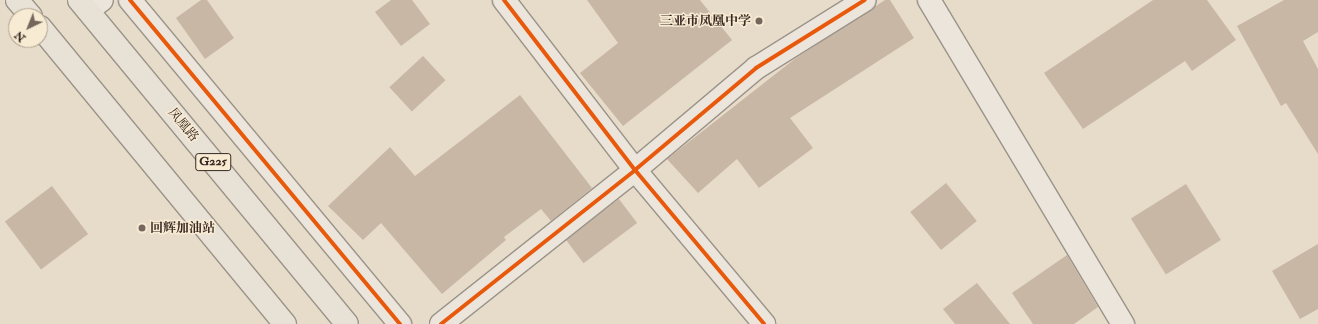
<!DOCTYPE html>
<html>
<head>
<meta charset="utf-8">
<style>
  body { margin:0 }
  #map { position:relative; width:1318px; height:324px; overflow:hidden; background:#e7dcc9; font-family:"IM FELL Double Pica","Noto Serif SC",serif }
  div>[style] { position:absolute }
  .building>* { inset:0; background:#c9b7a6; transform-origin:0 0 }
  .roads { filter:drop-shadow(1px 0 #9b9388) drop-shadow(-1px 0 #9b9388) drop-shadow(0 1px #9b9388) drop-shadow(0 -1px #9b9388) }
  .street>* { height:22px; margin:-11px; padding:0 11px; transform-origin:11px; border-radius:11px; background:#ebe5dc }
  .highway>* { height:22px; margin:-11px; padding:0 11px; transform-origin:11px; border-radius:11px; background:#e8e1d6 }
  .cycleway>* { height:4px; margin:-2px; padding:0 2px; transform-origin:2px; border-radius:2px; background:#e8590c }
  .dots>* { width:11px; height:11px; translate:-50% -50%; box-sizing:border-box; border:2px solid #f8ebd3; border-radius:50% }
  span { translate:-50% -50%; white-space:nowrap; text-align:center; line-height:1.15; -webkit-text-stroke:3px #f8ebd3; paint-order:stroke }
  .shield-label span { padding:1px 3px; background:#f8ebd3; border:1px solid; border-radius:3px; -webkit-text-stroke-width:0 }
  .shield-label { font-size:12px; color:#382821; font-weight:700 }
  .poi-label { font-size:13px; color:#382821; font-weight:700 }
  .right { translate:-100% -50%; text-align:right }
  .left { translate:0 -50%; text-align:left }
  .street-label { font-size:13px; color:#382821 }
  .north { position:absolute; left:8px; top:8px; width:40px; height:40px; box-sizing:border-box; background:#f8ebd3; border:1px solid #ab9d8c; border-radius:50%; rotate:223deg; font-size:11px; font-weight:700; line-height:16px; text-align:center; color:#382821 }
  .north::after { content:''; display:block; margin:auto; width:14px; height:18px; background:#75675c; clip-path:polygon(50% 0,100% 100%,50% 72%,0 100%) }
</style>
</head>
<body>
<div id="map">
  <div class="building">
    <div style="clip-path:polygon(201px 0,207px 0,234px 38px,205px 59px,176px 18px)"></div>
    <div style="clip-path:polygon(391px 0,412px 0,430px 24px,401px 46px,375px 12px)"></div>
    <div style="clip-path:polygon(587px 0,700px 0,732px 40px,623px 126px,580px 73px,618px 43px)"></div>
    <div style="clip-path:polygon(885px 0,890px 0,914px 38px,790px 118px,813px 148px,759px 188px,737px 159px,698px 193px,667px 159px,796px 58px)"></div>
    <div style="clip-path:polygon(1153px 0,1207px 0,1236px 40px,1192px 71px,1185px 61px,1083px 129px,1044px 73px)"></div>
    <div style="clip-path:polygon(1284px 0,1318px 0,1318px 32px,1303px 41px,1318px 69px,1318px 154px,1286px 103px,1281px 106px,1237px 26px)"></div>
    <div style="left:423px;top:56px;width:33px;height:46px;rotate:47deg"></div>
    <div style="clip-path:polygon(520px 95px,592px 188px,551px 221px,541px 209px,504px 237px,506px 240px,442px 294px,381px 223px,363px 240px,328px 206px,390px 147px,415px 176px)"></div>
    <div style="left:946px;top:183px;width:49px;height:46px;rotate:51deg"></div>
    <div style="left:1186px;top:184px;width:66px;height:65px;rotate:58deg"></div>
    <div style="left:52px;top:186px;width:60px;height:59px;rotate:53deg"></div>
    <div style="left:619px;top:199px;width:30px;height:67px;rotate:53deg"></div>
    <div style="clip-path:polygon(1318px 244px,1318px 309px,1300px 319px,1272px 271px)"></div>
    <div style="clip-path:polygon(1067px 255px,1098px 307px,1074px 324px,1033px 324px,1012px 293px)"></div>
    <div style="clip-path:polygon(977px 283px,1010px 324px,955px 324px,943px 309px)"></div>
  </div>
  <div class="roads">
    <div class="street">
      <div style="left:130px;top:0;width:422px;rotate:50.2deg"></div>
      <div style="left:504px;top:0;width:215px;rotate:52.4deg"></div>
      <div style="left:635px;top:170px;width:201px;rotate:50deg"></div>
      <div style="left:929px;top:0;width:378px;rotate:59.1deg"></div>
      <div style="left:88px;top:10px;width:17px;rotate:-36deg"></div>
      <div style="left:441px;top:324px;width:248px;rotate:-38.4deg"></div>
      <div style="left:635px;top:170px;width:158px;rotate:-40.1deg"></div>
      <div style="left:756px;top:68px;width:128px;rotate:-32deg"></div>
    </div>
    <div class="highway">
      <div style="left:17px;top:0;width:21px;rotate:49deg"></div>
      <div style="left:79px;top:0;width:420px;rotate:50.4deg"></div>
      <div style="left:40px;top:27px;width:385px;rotate:50.5deg"></div>
    </div>
  </div>
  <div class="cycleway">
    <div style="left:130px;top:0;width:422px;rotate:50.2deg"></div>
    <div style="left:504px;top:0;width:215px;rotate:52.4deg"></div>
    <div style="left:635px;top:170px;width:201px;rotate:50deg"></div>
    <div style="left:441px;top:324px;width:248px;rotate:-38.4deg"></div>
    <div style="left:635px;top:170px;width:158px;rotate:-40.1deg"></div>
    <div style="left:756px;top:68px;width:128px;rotate:-32deg"></div>
  </div>
  <div class="dots">
    <div style="left:759px;top:21px;background:#75675c"></div>
    <div style="left:142px;top:228px;background:#75675c"></div>
  </div>
  <div class="shield-label">
    <span style="left:213px;top:162px">G225</span>
  </div>
  <div class="poi-label">
    <span class="right" style="left:751px;top:21px">三亚市凤凰中学</span>
    <span class="left" style="left:150px;top:228px">回辉加油站</span>
  </div>
  <div class="street-label">
    <span style="left:183px;top:125px;rotate:50deg">凤凰路</span>
  </div>
  <div class="north">N</div>
</div>
</body>
</html>
